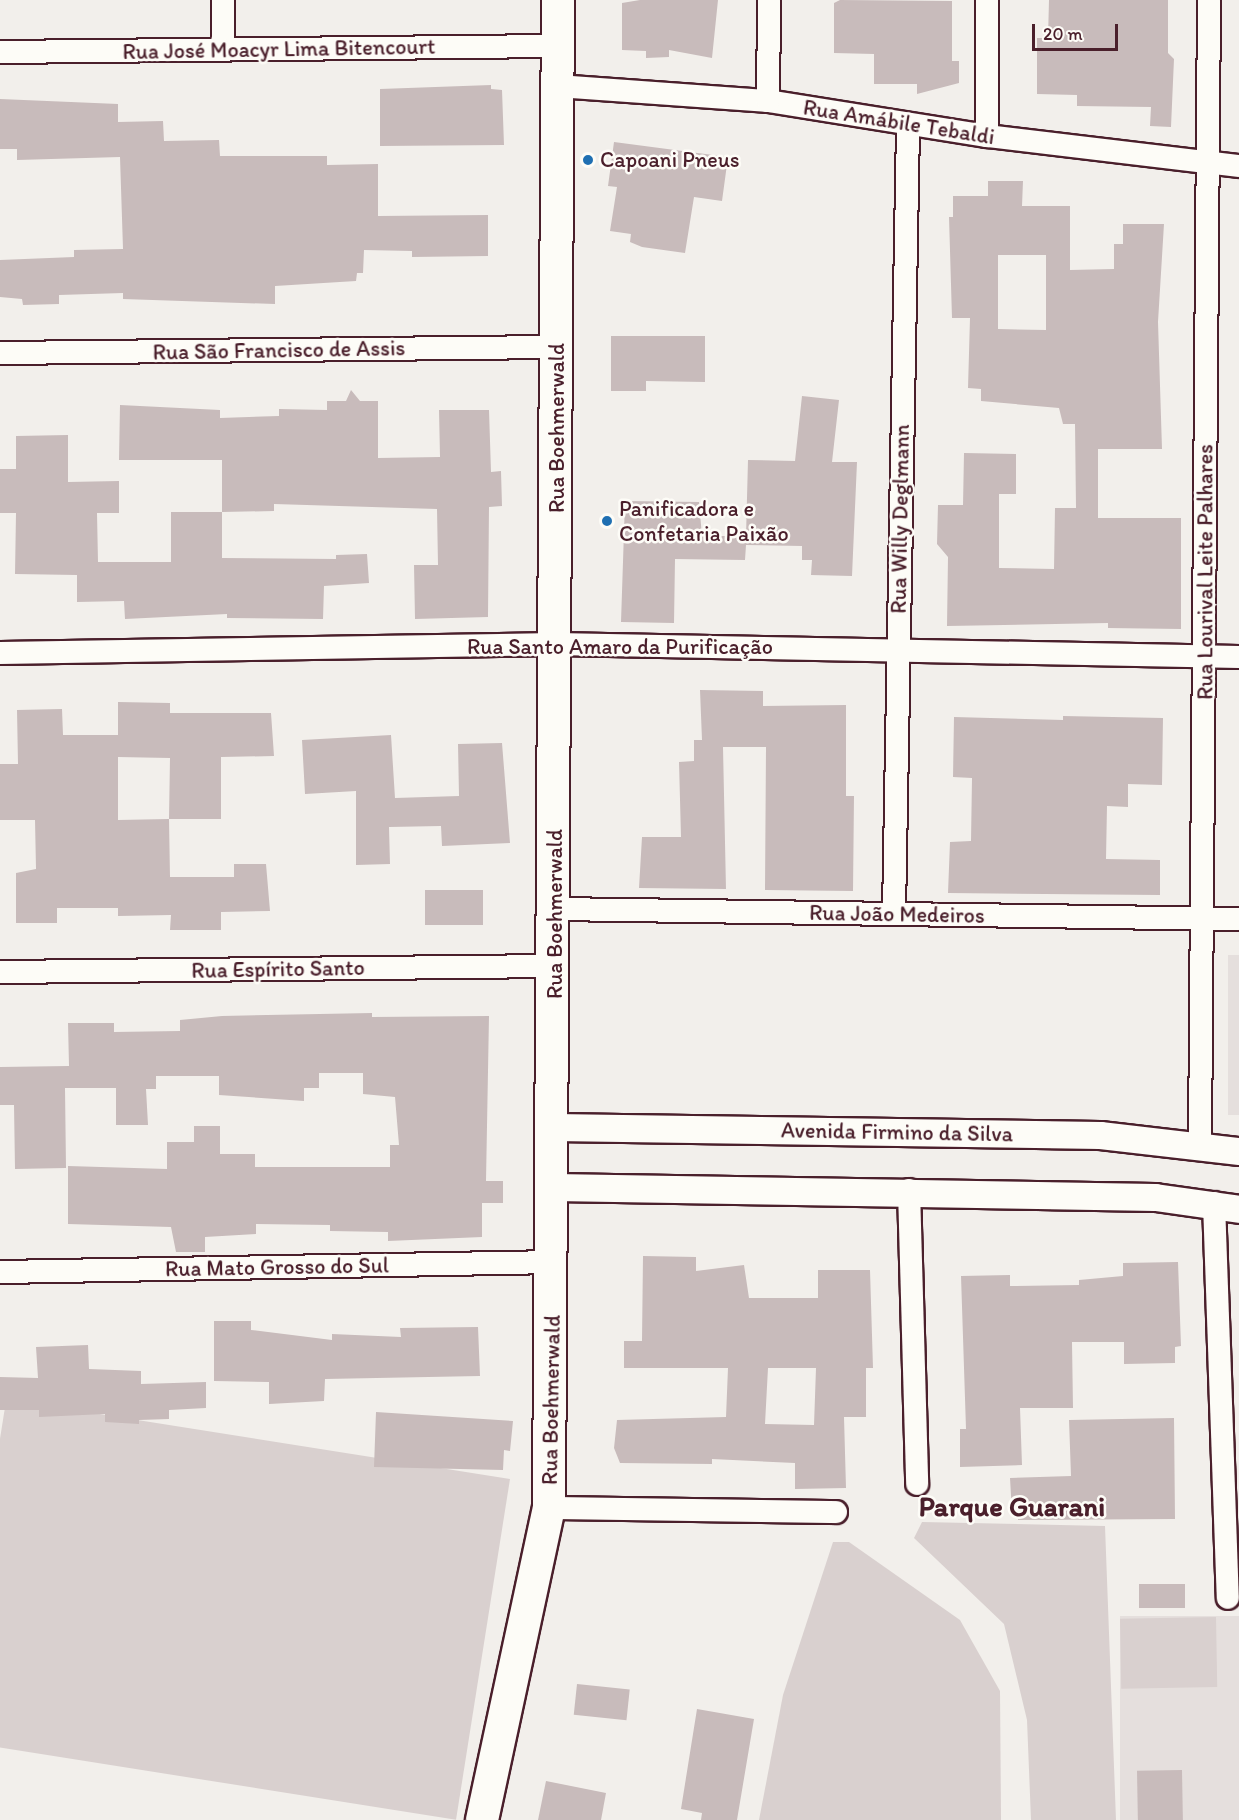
<!DOCTYPE html>
<html>
<head>
<meta charset="utf-8">
<style>
  body { margin:0 }
  #map { position:relative; width:1239px; height:1820px; overflow:hidden; background:#f2efeb; font-family:Itim,sans-serif }
  div>[style] { position:absolute }
  .built>* { inset:0; background:#e5dfdd; transform-origin:0 0 }
  .green>* { inset:0; background:#d9d0cf; transform-origin:0 0 }
  .building>* { inset:0; background:#c8bbbb; transform-origin:0 0 }
  .roads { filter:drop-shadow(2px 0 #4a1f2b) drop-shadow(-2px 0 #4a1f2b) drop-shadow(0 2px #4a1f2b) drop-shadow(0 -2px #4a1f2b) }
  .minor>* { height:22px; margin:-11px; padding:0 11px; transform-origin:11px; border-radius:11px; background:#fdfcf7 }
  .tertiary>* { height:27px; margin:-13.5px; padding:0 13.5px; transform-origin:13.5px; border-radius:13.5px; background:#fdfcf7 }
  .secondary>* { height:32px; margin:-16px; padding:0 16px; transform-origin:16px; border-radius:16px; background:#fdfcf7 }
  .dots>* { width:16px; height:16px; translate:-50% -50%; box-sizing:border-box; border:3px solid #fdfcf7; border-radius:50% }
  span { translate:-50% -50%; white-space:nowrap; text-align:center; line-height:1.15; -webkit-text-stroke:5px #fdfcf7; paint-order:stroke }
  .street-label { font-size:22px; color:#4a1f2b }
  .poi-label { font-size:22px; color:#4a1f2b }
  .left { translate:0 -50%; text-align:left }
  .district-label { font-size:28px; color:#4a1f2b; font-weight:700 }
  .scale { position:absolute; left:1032px; top:24px; width:86px; height:27px; box-sizing:border-box; border:3px solid #4a1f2b; border-top:0; padding-left:8px; font-size:18px; line-height:21px; white-space:nowrap; color:#4a1f2b; -webkit-text-stroke:4px #fdfcf7; paint-order:stroke }
</style>
</head>
<body>
<div id="map">
  <div class="built">
    <div style="left:1228px;top:955px;width:11px;height:160px"></div>
    <div style="left:1239px;top:1616px;width:204px;height:119px;rotate:90deg"></div>
  </div>
  <div class="green">
    <div style="left:510px;top:1479px;width:345px;height:510px;rotate:99deg"></div>
    <div style="clip-path:polygon(922px 1522px,1105px 1526px,1116px 1820px,1031px 1820px,1027px 1720px,1004px 1624px,914px 1538px)"></div>
    <div style="clip-path:polygon(833px 1542px,849px 1542px,960px 1620px,1000px 1691px,1001px 1820px,759px 1820px,783px 1695px)"></div>
    <div style="left:1216px;top:1617px;width:70px;height:96px;rotate:89deg"></div>
  </div>
  <div class="building">
    <div style="clip-path:polygon(640px 0,718px 0,712px 58px,669px 50px,669px 57px,646px 58px,646px 51px,622px 50px,622px 3px)"></div>
    <div style="clip-path:polygon(840px 0,952px 1px,952px 61px,959px 61px,959px 83px,917px 94px,917px 84px,874px 84px,874px 54px,834px 53px,834px 3px)"></div>
    <div style="clip-path:polygon(1049px 0,1168px 0,1168px 53px,1174px 59px,1171px 127px,1150px 126px,1151px 107px,1077px 106px,1077px 95px,1037px 94px,1037px 38px,1048px 38px)"></div>
    <div style="clip-path:polygon(491px 85px,491px 89px,502px 90px,504px 145px,380px 146px,380px 89px)"></div>
    <div style="clip-path:polygon(0 99px,118px 104px,118px 122px,163px 121px,164px 141px,219px 140px,220px 156px,327px 156px,327px 165px,378px 164px,378px 216px,488px 215px,488px 256px,412px 257px,412px 251px,364px 250px,363px 273px,357px 273px,356px 281px,275px 286px,275px 304px,123px 299px,123px 293px,59px 295px,59px 304px,23px 305px,22px 299px,0 297px,0 260px,74px 257px,74px 250px,123px 249px,120px 157px,17px 160px,17px 149px,0 149px)"></div>
    <div style="clip-path:polygon(614px 142px,728px 157px,722px 201px,694px 197px,685px 253px,642px 247px,630px 242px,631px 234px,610px 231px,617px 187px,608px 186px)"></div>
    <div style="clip-path:polygon(evenodd,988px 181px,1023px 181px,1022px 206px,1070px 206px,1070px 270px,1114px 269px,1114px 244px,1123px 244px,1123px 224px,1164px 224px,1158px 322px,1162px 449px,1098px 449px,1098px 518px,1181px 518px,1181px 629px,1108px 628px,1108px 623px,947px 626px,948px 557px,937px 544px,938px 505px,963px 505px,964px 453px,1016px 454px,1016px 494px,999px 494px,999px 568px,1054px 569px,1055px 508px,1076px 508px,1075px 424px,1063px 424px,1059px 408px,981px 401px,981px 389px,968px 388px,970px 318px,952px 318px,949px 217px,953px 217px,953px 196px,988px 196px,988px 181px,998px 255px,1046px 255px,1046px 330px,998px 329px,998px 255px)"></div>
    <div style="clip-path:polygon(611px 336px,705px 336px,705px 382px,646px 381px,646px 391px,611px 391px)"></div>
    <div style="clip-path:polygon(351px 390px,360px 401px,378px 401px,378px 458px,440px 457px,439px 410px,489px 410px,491px 472px,501px 471px,502px 506px,489px 507px,488px 617px,415px 619px,414px 565px,438px 565px,437px 509px,274px 504px,274px 511px,222px 512px,222px 460px,119px 460px,120px 405px,220px 410px,220px 418px,279px 416px,279px 409px,327px 410px,327px 401px,346px 401px)"></div>
    <div style="clip-path:polygon(802px 396px,839px 400px,832px 462px,857px 462px,852px 576px,811px 575px,812px 560px,802px 560px,802px 546px,746px 545px,745px 560px,675px 559px,674px 623px,621px 622px,625px 501px,699px 502px,702px 536px,746px 536px,748px 460px,795px 461px)"></div>
    <div style="clip-path:polygon(68px 435px,68px 482px,119px 481px,119px 513px,97px 513px,98px 562px,171px 562px,171px 512px,222px 512px,222px 558px,336px 559px,336px 555px,367px 554px,369px 583px,324px 586px,323px 619px,227px 618px,227px 614px,125px 619px,124px 601px,77px 602px,77px 575px,15px 574px,16px 513px,0 513px,0 469px,16px 469px,16px 436px)"></div>
    <div style="clip-path:polygon(700px 690px,763px 691px,763px 706px,846px 705px,846px 796px,854px 796px,853px 891px,765px 890px,766px 747px,723px 747px,726px 889px,639px 888px,642px 837px,681px 837px,679px 762px,694px 761px,694px 740px,702px 740px)"></div>
    <div style="clip-path:polygon(evenodd,118px 702px,170px 703px,170px 713px,271px 713px,274px 756px,221px 757px,221px 819px,169px 819px,170px 877px,234px 877px,234px 864px,266px 864px,270px 911px,221px 912px,221px 930px,170px 930px,171px 915px,118px 916px,118px 908px,57px 908px,57px 923px,16px 923px,16px 873px,36px 869px,35px 820px,0 820px,0 764px,18px 764px,17px 710px,62px 709px,63px 735px,118px 735px,118px 702px,118px 757px,170px 758px,169px 819px,118px 820px,118px 757px)"></div>
    <div style="clip-path:polygon(1063px 716px,1163px 718px,1162px 785px,1128px 784px,1128px 807px,1107px 806px,1106px 859px,1160px 860px,1160px 895px,948px 893px,950px 842px,971px 841px,972px 778px,953px 777px,954px 717px,1063px 720px)"></div>
    <div style="clip-path:polygon(391px 735px,395px 798px,459px 796px,458px 744px,502px 743px,510px 843px,442px 846px,441px 826px,389px 827px,390px 864px,356px 865px,356px 791px,305px 794px,302px 740px)"></div>
    <div style="left:425px;top:890px;width:58px;height:35px"></div>
    <div style="clip-path:polygon(372px 1013px,372px 1017px,489px 1016px,486px 1181px,503px 1181px,503px 1203px,482px 1203px,482px 1237px,388px 1241px,388px 1232px,330px 1231px,330px 1225px,256px 1224px,256px 1234px,205px 1237px,205px 1252px,176px 1252px,171px 1227px,68px 1224px,68px 1166px,167px 1169px,167px 1142px,194px 1142px,194px 1126px,220px 1126px,220px 1154px,255px 1154px,255px 1167px,390px 1167px,390px 1145px,399px 1145px,395px 1097px,363px 1094px,363px 1073px,319px 1073px,319px 1088px,304px 1088px,304px 1101px,219px 1095px,219px 1076px,156px 1076px,156px 1089px,146px 1089px,148px 1125px,116px 1125px,116px 1088px,65px 1088px,66px 1168px,15px 1169px,14px 1105px,0 1105px,0 1067px,69px 1066px,68px 1023px,114px 1023px,114px 1032px,180px 1031px,180px 1020px,222px 1016px)"></div>
    <div style="clip-path:polygon(evenodd,643px 1256px,696px 1257px,696px 1271px,744px 1265px,749px 1298px,818px 1298px,818px 1270px,870px 1270px,873px 1368px,866px 1368px,866px 1417px,844px 1417px,846px 1488px,795px 1489px,795px 1463px,712px 1459px,712px 1464px,620px 1463px,614px 1448px,617px 1420px,726px 1417px,728px 1368px,624px 1368px,624px 1341px,642px 1341px,643px 1256px,768px 1368px,816px 1368px,814px 1425px,765px 1424px,768px 1368px)"></div>
    <div style="clip-path:polygon(1178px 1262px,1181px 1346px,1175px 1347px,1175px 1363px,1124px 1364px,1124px 1342px,1072px 1342px,1073px 1408px,1020px 1408px,1022px 1465px,960px 1467px,960px 1429px,966px 1429px,961px 1276px,1010px 1275px,1010px 1286px,1079px 1285px,1079px 1280px,1123px 1276px,1123px 1263px)"></div>
    <div style="clip-path:polygon(214px 1321px,251px 1321px,251px 1330px,332px 1340px,332px 1334px,401px 1337px,400px 1328px,478px 1327px,480px 1376px,325px 1379px,324px 1401px,269px 1404px,269px 1382px,214px 1381px)"></div>
    <div style="clip-path:polygon(88px 1345px,89px 1369px,141px 1371px,141px 1384px,206px 1382px,206px 1408px,169px 1410px,169px 1419px,139px 1420px,139px 1424px,105px 1422px,105px 1414px,39px 1417px,39px 1410px,0 1410px,0 1377px,38px 1378px,36px 1347px)"></div>
    <div style="clip-path:polygon(376px 1412px,513px 1421px,510px 1451px,504px 1450px,503px 1470px,374px 1467px)"></div>
    <div style="clip-path:polygon(1174px 1418px,1175px 1519px,1018px 1520px,1018px 1513px,1012px 1513px,1010px 1478px,1071px 1476px,1069px 1420px)"></div>
    <div style="left:1185px;top:1584px;width:24px;height:46px;rotate:90deg"></div>
    <div style="left:577px;top:1684px;width:53px;height:31px;rotate:6deg"></div>
    <div style="clip-path:polygon(697px 1709px,754px 1719px,737px 1820px,701px 1820px,702px 1813px,681px 1809px)"></div>
    <div style="left:1182px;top:1770px;width:50px;height:45px;rotate:89deg"></div>
    <div style="clip-path:polygon(546px 1781px,606px 1793px,601px 1820px,538px 1820px)"></div>
  </div>
  <div class="roads">
    <div class="minor">
      <div style="left:223px;top:49px;width:49px;rotate:-90deg"></div>
      <div style="left:0;top:52px;width:558px;rotate:-0.62deg"></div>
      <div style="left:558px;top:86px;width:211px;rotate:4.1deg"></div>
      <div style="left:768px;top:101px;width:222px;rotate:9.1deg"></div>
      <div style="left:987px;top:136px;width:254px;rotate:6.8deg"></div>
      <div style="left:768px;top:101px;width:101px;rotate:-89.4deg"></div>
      <div style="left:987px;top:136px;width:136px;rotate:-90deg"></div>
      <div style="left:0;top:353px;width:557px;rotate:-0.62deg"></div>
      <div style="left:0;top:653px;width:556px;rotate:-0.93deg"></div>
      <div style="left:556px;top:644px;width:683px;rotate:1.09deg"></div>
      <div style="left:555px;top:909px;width:684px;rotate:0.84deg"></div>
      <div style="left:894px;top:913px;width:789px;rotate:-88.98deg"></div>
      <div style="left:0;top:972px;width:555px;rotate:-0.62deg"></div>
      <div style="left:1200px;top:1144px;width:1144px;rotate:-89.55deg"></div>
      <div style="left:909px;top:1190px;width:294px;rotate:88.4deg"></div>
      <div style="left:1214px;top:1203px;width:395px;rotate:88deg"></div>
      <div style="left:0;top:1272px;width:554px;rotate:-1.03deg"></div>
      <div style="left:549px;top:1508px;width:287px;rotate:0.8deg"></div>
    </div>
    <div class="tertiary">
      <div style="left:554px;top:1127px;width:546px;rotate:0.84deg"></div>
      <div style="left:1100px;top:1135px;width:140px;rotate:6.6deg"></div>
      <div style="left:554px;top:1187px;width:601px;rotate:0.95deg"></div>
      <div style="left:1155px;top:1197px;width:85px;rotate:8.1deg"></div>
    </div>
    <div class="secondary">
      <div style="left:482px;top:1820px;width:319px;rotate:-77.9deg"></div>
      <div style="left:549px;top:1508px;width:1508px;rotate:-89.66deg"></div>
    </div>
  </div>
  <div class="dots">
    <div style="left:588px;top:160px;background:#1f6fb2"></div>
    <div style="left:607px;top:521px;background:#1f6fb2"></div>
  </div>
  <div class="street-label">
    <span style="left:279px;top:49px;rotate:-1deg">Rua José Moacyr Lima Bitencourt</span>
    <span style="left:899px;top:122px;rotate:9deg">Rua Amábile Tebaldi</span>
    <span style="left:279px;top:350px;rotate:-1deg">Rua São Francisco de Assis</span>
    <span style="left:557px;top:428px;rotate:-90deg">Rua Boehmerwald</span>
    <span style="left:900px;top:519px;rotate:-89deg">Rua Willy Deglmann</span>
    <span style="left:1205px;top:572px;rotate:-90deg">Rua Lourival Leite Palhares</span>
    <span style="left:620px;top:647px">Rua Santo Amaro da Purificação</span>
    <span style="left:555px;top:914px;rotate:-90deg">Rua Boehmerwald</span>
    <span style="left:897px;top:914px;rotate:1deg">Rua João Medeiros</span>
    <span style="left:278px;top:969px;rotate:-1deg">Rua Espírito Santo</span>
    <span style="left:897px;top:1132px;rotate:1deg">Avenida Firmino da Silva</span>
    <span style="left:277px;top:1267px;rotate:-1deg">Rua Mato Grosso do Sul</span>
    <span style="left:551px;top:1400px;rotate:-89deg">Rua Boehmerwald</span>
  </div>
  <div class="poi-label">
    <span class="left" style="left:600px;top:160px">Capoani Pneus</span>
    <span class="left" style="left:619px;top:521px">Panificadora e<br>Confetaria Paixão</span>
  </div>
  <div class="district-label">
    <span style="left:1012px;top:1506px">Parque Guarani</span>
  </div>
  <div class="scale">20 m</div>
</div>
</body>
</html>
